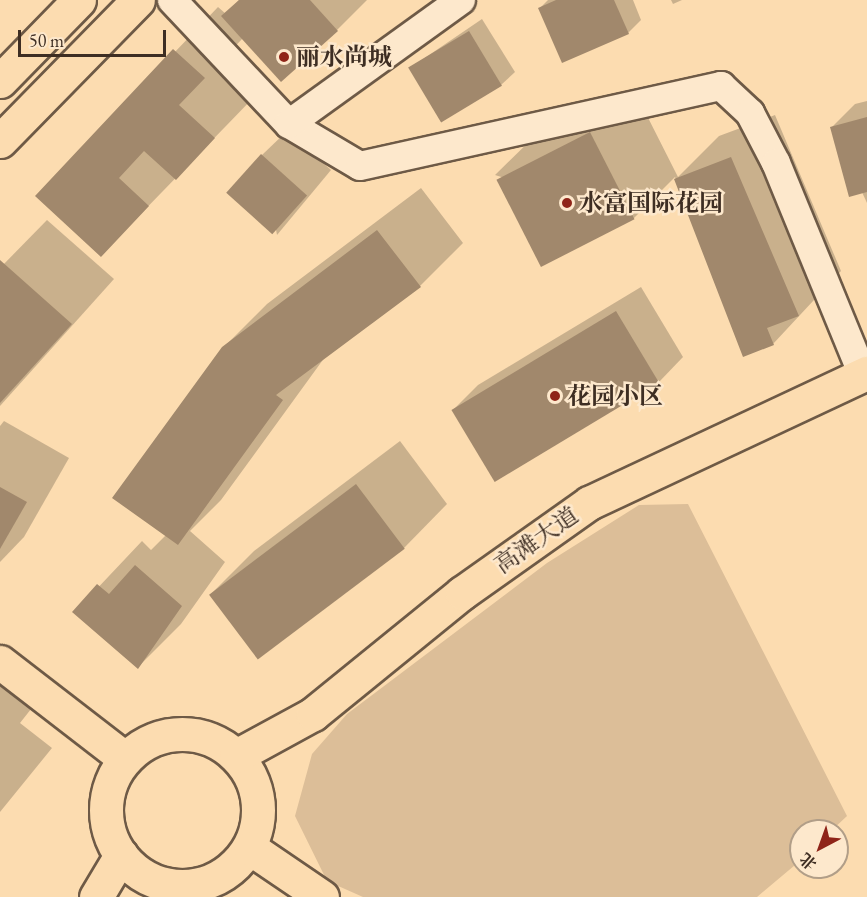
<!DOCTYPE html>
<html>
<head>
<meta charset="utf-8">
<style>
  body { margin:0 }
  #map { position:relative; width:867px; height:897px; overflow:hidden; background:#fcdcb0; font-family:"EB Garamond","Noto Serif SC",serif }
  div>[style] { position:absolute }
  .green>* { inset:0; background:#dcbe98 }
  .shadow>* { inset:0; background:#0003 }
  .building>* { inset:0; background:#a1886c; transform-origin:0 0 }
  .roads { filter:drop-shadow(2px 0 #6e5a46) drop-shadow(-2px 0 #6e5a46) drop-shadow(0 2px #6e5a46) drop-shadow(0 -2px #6e5a46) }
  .minor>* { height:28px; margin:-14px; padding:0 14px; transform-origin:14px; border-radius:14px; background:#fde8cc }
  .major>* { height:33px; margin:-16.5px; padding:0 16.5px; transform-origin:16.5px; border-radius:16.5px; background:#fcdcb0 }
  .major>.ring { margin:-16.5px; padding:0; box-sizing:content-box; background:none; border:33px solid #fcdcb0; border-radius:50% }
  .highway>* { height:33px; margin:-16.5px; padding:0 16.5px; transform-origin:16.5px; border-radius:16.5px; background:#fcdcb0 }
  .dots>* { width:16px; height:16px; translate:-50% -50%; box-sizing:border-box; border:3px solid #fde8cc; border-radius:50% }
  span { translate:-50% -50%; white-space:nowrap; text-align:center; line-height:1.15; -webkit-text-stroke:5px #fde8cc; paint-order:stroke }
  .poi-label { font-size:24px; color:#3e2e23; font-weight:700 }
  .left { translate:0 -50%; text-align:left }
  .street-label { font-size:24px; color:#3e2e23 }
  .north { position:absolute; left:789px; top:819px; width:60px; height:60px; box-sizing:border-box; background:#fde8cc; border:2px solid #b19e88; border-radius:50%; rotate:221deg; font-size:16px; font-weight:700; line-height:24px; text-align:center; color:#3e2e23 }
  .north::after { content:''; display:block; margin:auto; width:21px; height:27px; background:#8f2418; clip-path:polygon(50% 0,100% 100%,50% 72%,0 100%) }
  .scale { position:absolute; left:18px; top:30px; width:148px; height:27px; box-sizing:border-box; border:3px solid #3e2e23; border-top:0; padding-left:8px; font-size:18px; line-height:21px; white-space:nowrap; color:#3e2e23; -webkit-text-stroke:4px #fde8cc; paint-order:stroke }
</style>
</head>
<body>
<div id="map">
  <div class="green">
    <div style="clip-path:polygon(688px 504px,847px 816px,831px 831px,801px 831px,801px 860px,757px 897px,363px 897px,327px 881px,295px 816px,312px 754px,347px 714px,547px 563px,639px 505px)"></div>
  </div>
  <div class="shadow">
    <div style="clip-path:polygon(239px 0,367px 0,337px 30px,243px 38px,222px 60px,257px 94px,101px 255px,37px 196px,218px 7px,226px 14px)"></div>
    <div style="clip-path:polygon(548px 0,633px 0,641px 20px,628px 33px,540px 8px)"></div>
    <div style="clip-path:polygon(671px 0,682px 0,673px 4px)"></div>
    <div style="clip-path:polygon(482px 19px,515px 72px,501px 85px,410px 68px)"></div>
    <div style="clip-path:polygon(634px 90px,678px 177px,719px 136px,775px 115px,841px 271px,773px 344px,744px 355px,675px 177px,634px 218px,495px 175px,539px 132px)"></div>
    <div style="clip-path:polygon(867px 101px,867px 203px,832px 127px,855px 104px)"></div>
    <div style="clip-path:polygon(287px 131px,331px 170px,277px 235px,262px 155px)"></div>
    <div style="clip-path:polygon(421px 188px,463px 243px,420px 286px,325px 357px,221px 500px,190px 531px,225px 562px,181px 624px,138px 667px,75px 612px,142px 541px,151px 550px,166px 535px,223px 348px,267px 304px)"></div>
    <div style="clip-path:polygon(47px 220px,114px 279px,0 406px,0 268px)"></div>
    <div style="clip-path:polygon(641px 287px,683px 357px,659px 382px,453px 410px,478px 385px)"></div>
    <div style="clip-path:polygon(4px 421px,69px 458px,24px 537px,0 562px,0 426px)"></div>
    <div style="clip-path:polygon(400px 441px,447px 504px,404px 548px,258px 657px,210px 595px,254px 551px)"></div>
    <div style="clip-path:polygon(0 676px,35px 704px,20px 723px,52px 748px,0 812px)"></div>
  </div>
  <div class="building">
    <div style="clip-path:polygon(239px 0,310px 0,338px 31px,281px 82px,221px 16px)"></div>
    <div style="clip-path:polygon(556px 0,614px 0,629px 34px,562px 63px,538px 8px)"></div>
    <div style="left:469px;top:31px;width:64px;height:71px;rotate:59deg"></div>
    <div style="clip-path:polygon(173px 49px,205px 78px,179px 105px,215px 138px,176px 180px,144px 151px,119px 178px,149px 206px,101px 257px,35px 196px)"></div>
    <div style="clip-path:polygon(867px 117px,867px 192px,849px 197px,830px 127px)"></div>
    <div style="left:590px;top:132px;width:98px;height:105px;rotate:63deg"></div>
    <div style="left:261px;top:154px;width:62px;height:52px;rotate:42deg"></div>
    <div style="clip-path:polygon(731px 157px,799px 316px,767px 328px,774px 345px,743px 357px,674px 179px)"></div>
    <div style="clip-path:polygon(377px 230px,421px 287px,276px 395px,283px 400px,178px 545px,112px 498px,222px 347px)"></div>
    <div style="clip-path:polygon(0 260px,72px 324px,0 403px)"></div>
    <div style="left:616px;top:311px;width:84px;height:192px;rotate:59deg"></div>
    <div style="left:356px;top:484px;width:81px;height:184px;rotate:53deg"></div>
    <div style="clip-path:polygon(0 487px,27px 502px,0 549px)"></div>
    <div style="clip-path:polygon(135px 565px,182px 606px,138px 669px,72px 612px,97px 584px,109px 594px)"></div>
  </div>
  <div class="roads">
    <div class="minor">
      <div style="left:172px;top:0;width:170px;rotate:46.7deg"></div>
      <div style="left:289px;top:124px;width:82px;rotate:30.6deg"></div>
      <div style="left:360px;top:166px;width:370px;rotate:-12.5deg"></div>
      <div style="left:721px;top:86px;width:40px;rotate:43deg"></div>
      <div style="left:750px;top:113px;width:56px;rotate:62.5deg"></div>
      <div style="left:776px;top:163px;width:229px;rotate:67.7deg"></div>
      <div style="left:289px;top:124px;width:212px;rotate:-35.8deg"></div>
    </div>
    <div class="major">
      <div style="left:0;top:662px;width:155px;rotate:37.7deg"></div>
      <div class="ring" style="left:106px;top:734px;width:119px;height:119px"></div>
      <div style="left:236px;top:756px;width:88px;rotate:-28.6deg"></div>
      <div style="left:313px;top:714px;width:192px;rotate:-39.1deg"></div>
      <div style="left:462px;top:593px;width:156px;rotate:-35.3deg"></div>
      <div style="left:589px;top:503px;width:307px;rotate:-25.1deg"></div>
      <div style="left:250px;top:848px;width:87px;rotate:34.2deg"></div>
      <div style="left:96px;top:897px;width:49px;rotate:-59.2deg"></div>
    </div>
    <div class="highway">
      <div style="left:0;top:81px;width:113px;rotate:-45.7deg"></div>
      <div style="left:0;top:141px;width:197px;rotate:-45.6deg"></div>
    </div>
  </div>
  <div class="dots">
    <div style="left:284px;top:57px;background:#8f2418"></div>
    <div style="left:567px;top:203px;background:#8f2418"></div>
    <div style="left:555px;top:396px;background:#8f2418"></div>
  </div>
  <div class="poi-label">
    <span class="left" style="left:296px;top:57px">丽水尚城</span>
    <span class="left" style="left:579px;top:203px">水富国际花园</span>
    <span class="left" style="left:567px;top:396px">花园小区</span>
  </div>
  <div class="street-label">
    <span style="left:536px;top:540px;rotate:-35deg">高滩大道</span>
  </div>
  <div class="north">北</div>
  <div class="scale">50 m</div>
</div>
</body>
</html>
